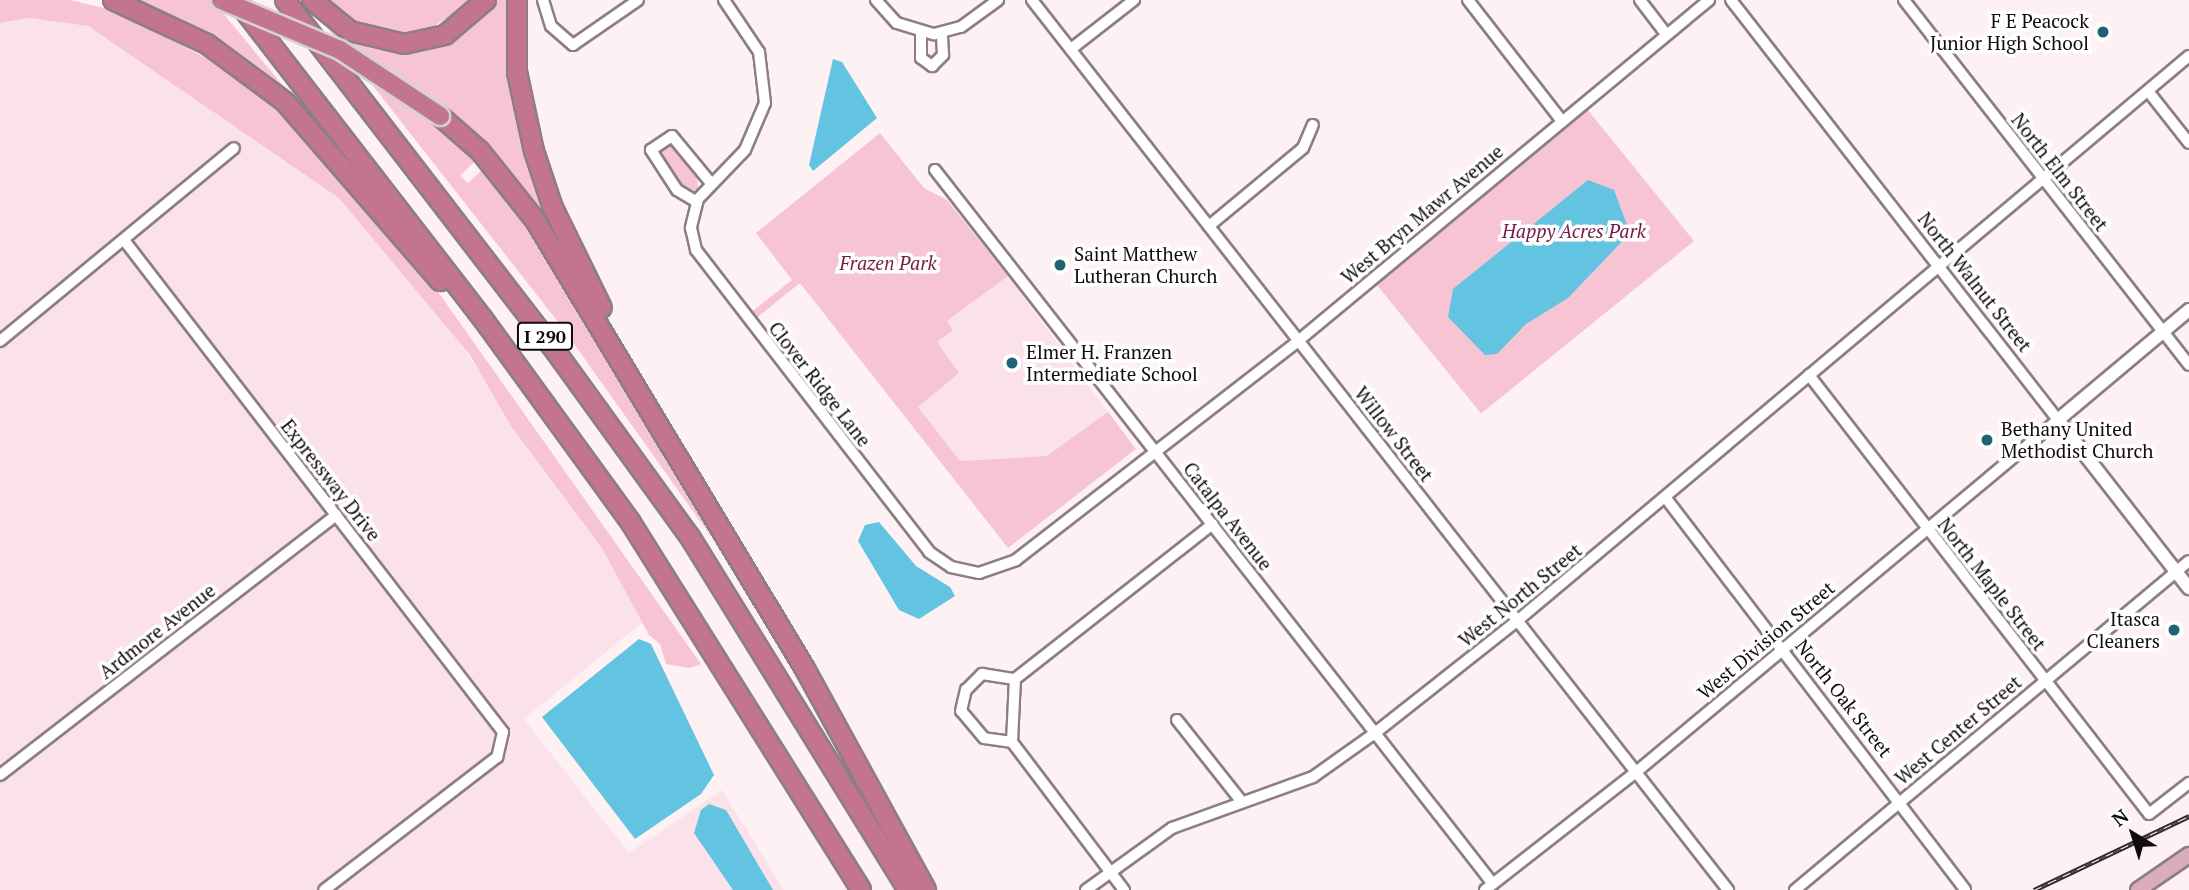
<!DOCTYPE html>
<html>
<head>
<meta charset="utf-8">
<style>
  body { margin:0 }
  #map { position:relative; width:2189px; height:890px; overflow:hidden; background:#fef1f4; font-family:"PT Serif",serif }
  div>[style] { position:absolute }
  .built>* { inset:0; background:#fbe2ea }
  .green>* { inset:0; background:#f7c4d4; transform-origin:0 0 }
  .water>* { inset:0; background:#62c4e1 }
  .roads { filter:drop-shadow(2px 0 #8d7e82) drop-shadow(-2px 0 #8d7e82) drop-shadow(0 2px #8d7e82) drop-shadow(0 -2px #8d7e82) }
  .minor>* { height:10px; margin:-5px; padding:0 5px; transform-origin:5px; border-radius:5px; background:#fff }
  .tertiary>* { height:12px; margin:-6px; padding:0 6px; transform-origin:6px; border-radius:6px; background:#fff }
  .primary>* { height:14px; margin:-7px; padding:0 7px; transform-origin:7px; border-radius:7px; background:#dbacbc }
  .motorway>* { height:18px; margin:-9px; padding:0 9px; transform-origin:9px; border-radius:9px; background:#c37590 }
  .rail>* { height:5px; margin-top:-2.5px; transform-origin:0; background:repeating-linear-gradient(90deg,#fff 0 8px,#312b2c 0 16px); box-sizing:border-box; border-block:2px solid #312b2c }
  .bridges { filter:drop-shadow(2px 0 #d4d3d3) drop-shadow(-2px 0 #d4d3d3) drop-shadow(0 2px #d4d3d3) drop-shadow(0 -2px #d4d3d3) }
  .motorway-bridge>* { height:18px; margin:-9px; padding:0 9px; transform-origin:9px; border-radius:9px; background:#c37590 }
  .dots>* { width:19px; height:19px; translate:-50% -50%; box-sizing:border-box; border:4px solid #fff; border-radius:50% }
  span { translate:-50% -50%; white-space:nowrap; text-align:center; line-height:1.15; -webkit-text-stroke:7px #fff; paint-order:stroke }
  .shield-label span { padding:2px 5px; background:#fff; border:2px solid; border-radius:5px; -webkit-text-stroke-width:0 }
  .shield-label { font-size:18px; color:#100b0c; font-weight:700 }
  .poi-label { font-size:19px; color:#100b0c }
  .right { translate:-100% -50%; text-align:right }
  .left { translate:0 -50%; text-align:left }
  .street-label { font-size:19px; color:#100b0c }
  .park-label { font-size:19px; color:#771b44; font-style:italic }
  .north { position:absolute; left:2098px; top:799px; width:70px; height:70px; -webkit-text-stroke:5px #fff; paint-order:stroke; rotate:322deg; font-size:19px; font-weight:700; line-height:28px; text-align:center; color:#100b0c }
  .north::after { content:''; display:block; margin:auto; width:24px; height:32px; background:#100b0c; clip-path:polygon(50% 0,100% 100%,50% 72%,0 100%) }
</style>
</head>
<body>
<div id="map">
  <div class="built">
    <div style="clip-path:polygon(28px 18px,88px 26px,266px 146px,339px 198px,435px 307px,602px 548px,643px 622px,524px 719px,629px 853px,722px 790px,784px 890px,0 890px,0 23px)"></div>
    <div style="clip-path:polygon(1008px 276px,1108px 412px,1048px 456px,960px 461px,917px 407px,959px 373px,936px 341px,947px 321px)"></div>
  </div>
  <div class="green">
    <div style="clip-path:polygon(0 0,70px 0,116px 11px,227px 69px,291px 121px,441px 296px,701px 664px,690px 668px,666px 664px,660px 644px,649px 635px,602px 548px,511px 426px,470px 355px,339px 198px,88px 26px,29px 18px,0 23px)"></div>
    <div style="clip-path:polygon(139px 0,212px 0,304px 111px,219px 42px)"></div>
    <div style="clip-path:polygon(328px 0,473px 0,436px 25px,404px 33px,357px 23px)"></div>
    <div style="clip-path:polygon(498px 0,511px 0,516px 119px,547px 216px,479px 136px,446px 107px,432px 124px,474px 162px,460px 176px,468px 183px,482px 170px,521px 216px,712px 538px,562px 327px,319px 17px,370px 48px,415px 53px,456px 40px)"></div>
    <div style="left:1587px;top:109px;width:170px;height:274px;rotate:51deg"></div>
    <div style="clip-path:polygon(880px 133px,924px 188px,947px 200px,1008px 276px,947px 321px,953px 330px,937px 342px,959px 373px,918px 407px,960px 461px,1047px 456px,1108px 412px,1136px 449px,1008px 548px,800px 283px,755px 319px,750px 313px,792px 280px,756px 233px)"></div>
    <div style="clip-path:polygon(663px 144px,671px 145px,697px 177px,698px 189px,690px 192px,679px 184px,657px 156px)"></div>
  </div>
  <div class="water">
    <div style="clip-path:polygon(833px 59px,842px 62px,877px 118px,813px 171px,809px 165px)"></div>
    <div style="clip-path:polygon(1588px 180px,1614px 190px,1630px 233px,1568px 298px,1526px 324px,1497px 354px,1485px 355px,1448px 317px,1453px 289px)"></div>
    <div style="clip-path:polygon(879px 522px,916px 566px,950px 587px,955px 596px,919px 619px,899px 610px,858px 541px,865px 525px)"></div>
    <div style="clip-path:polygon(639px 639px,651px 644px,714px 775px,701px 794px,635px 839px,542px 717px)"></div>
    <div style="clip-path:polygon(709px 804px,726px 810px,773px 890px,733px 890px,694px 833px,701px 810px)"></div>
  </div>
  <div class="roads">
    <div class="minor">
      <div style="left:543px;top:0;width:27px;rotate:73deg"></div>
      <div style="left:551px;top:26px;width:29px;rotate:41deg"></div>
      <div style="left:573px;top:45px;width:79px;rotate:-34.7deg"></div>
      <div style="left:724px;top:0;width:63px;rotate:56.1deg"></div>
      <div style="left:759px;top:52px;width:51px;rotate:83.3deg"></div>
      <div style="left:765px;top:103px;width:51px;rotate:113.1deg"></div>
      <div style="left:745px;top:150px;width:68px;rotate:133.8deg"></div>
      <div style="left:698px;top:199px;width:30px;rotate:104deg"></div>
      <div style="left:691px;top:228px;width:23px;rotate:77deg"></div>
      <div style="left:696px;top:250px;width:381px;rotate:52.3deg"></div>
      <div style="left:929px;top:552px;width:27px;rotate:34deg"></div>
      <div style="left:951px;top:567px;width:29px;rotate:12deg"></div>
      <div style="left:979px;top:573px;width:39px;rotate:-19deg"></div>
      <div style="left:1016px;top:560px;width:357px;rotate:-37.8deg"></div>
      <div style="left:1298px;top:341px;width:534px;rotate:-39.68deg"></div>
      <div style="left:876px;top:0;width:31px;rotate:48deg"></div>
      <div style="left:897px;top:23px;width:39px;rotate:17deg"></div>
      <div style="left:934px;top:34px;width:28px;rotate:-15deg"></div>
      <div style="left:961px;top:27px;width:46px;rotate:-36.1deg"></div>
      <div style="left:1032px;top:0;width:1130px;rotate:51.97deg"></div>
      <div style="left:1468px;top:0;width:153px;rotate:52.2deg"></div>
      <div style="left:1640px;top:0;width:43px;rotate:52.6deg"></div>
      <div style="left:1904px;top:0;width:463px;rotate:52deg"></div>
      <div style="left:921px;top:33px;width:25px;rotate:90deg"></div>
      <div style="left:921px;top:58px;width:14px;rotate:36deg"></div>
      <div style="left:932px;top:66px;width:16px;rotate:-45deg"></div>
      <div style="left:943px;top:55px;width:21px;rotate:-93deg"></div>
      <div style="left:1071px;top:49px;width:80px;rotate:-37.9deg"></div>
      <div style="left:2148px;top:91px;width:66px;rotate:51.7deg"></div>
      <div style="left:935px;top:170px;width:906px;rotate:51.99deg"></div>
      <div style="left:697px;top:202px;width:23px;rotate:-149deg"></div>
      <div style="left:677px;top:190px;width:48px;rotate:-123deg"></div>
      <div style="left:651px;top:150px;width:25px;rotate:-34deg"></div>
      <div style="left:672px;top:136px;width:60px;rotate:50.4deg"></div>
      <div style="left:1209px;top:226px;width:122px;rotate:-39.7deg"></div>
      <div style="left:1303px;top:148px;width:25px;rotate:-67deg"></div>
      <div style="left:124px;top:240px;width:621px;rotate:52.39deg"></div>
      <div style="left:503px;top:732px;width:26px;rotate:103deg"></div>
      <div style="left:497px;top:757px;width:218px;rotate:142.4deg"></div>
      <div style="left:0;top:341px;width:303px;rotate:-39.5deg"></div>
      <div style="left:1809px;top:375px;width:555px;rotate:52.24deg"></div>
      <div style="left:2149px;top:814px;width:51px;rotate:-37.8deg"></div>
      <div style="left:1665px;top:497px;width:494px;rotate:52.6deg"></div>
      <div style="left:1177px;top:720px;width:105px;rotate:51.6deg"></div>
      <div style="left:1012px;top:742px;width:28px;rotate:-172deg"></div>
      <div style="left:984px;top:738px;width:35px;rotate:-130deg"></div>
      <div style="left:961px;top:711px;width:22px;rotate:-77deg"></div>
      <div style="left:966px;top:690px;width:23px;rotate:-45deg"></div>
      <div style="left:982px;top:674px;width:33px;rotate:9deg"></div>
      <div style="left:0;top:775px;width:425px;rotate:-37.7deg"></div>
      <div style="left:1086px;top:890px;width:106px;rotate:-35.8deg"></div>
      <div style="left:1172px;top:828px;width:150px;rotate:-19.9deg"></div>
      <div style="left:1313px;top:777px;width:76px;rotate:-35.4deg"></div>
      <div style="left:1375px;top:733px;width:181px;rotate:-38.3deg"></div>
      <div style="left:1517px;top:621px;width:878px;rotate:-40.06deg"></div>
      <div style="left:1124px;top:890px;width:186px;rotate:-127.1deg"></div>
      <div style="left:1012px;top:742px;width:63px;rotate:-87.3deg"></div>
      <div style="left:1015px;top:679px;width:251px;rotate:-38.1deg"></div>
      <div style="left:1485px;top:890px;width:190px;rotate:-38deg"></div>
      <div style="left:1635px;top:773px;width:551px;rotate:-39.85deg"></div>
      <div style="left:2058px;top:420px;width:532px;rotate:-127.9deg"></div>
      <div style="left:1795px;top:890px;width:513px;rotate:-39.86deg"></div>
    </div>
    <div class="tertiary">
      <div style="left:2189px;top:310px;width:171px;rotate:140deg"></div>
      <div style="left:2058px;top:420px;width:213px;rotate:52.1deg"></div>
    </div>
    <div class="primary">
      <div style="left:2138px;top:890px;width:62px;rotate:-34.5deg"></div>
    </div>
    <div class="motorway">
      <div style="left:113px;top:0;width:104px;rotate:25.1deg"></div>
      <div style="left:207px;top:44px;width:97px;rotate:36.6deg"></div>
      <div style="left:285px;top:102px;width:237px;rotate:49.1deg"></div>
      <div style="left:285px;top:0;width:444px;rotate:52.4deg"></div>
      <div style="left:556px;top:352px;width:228px;rotate:54.1deg"></div>
      <div style="left:690px;top:537px;width:415px;rotate:58.3deg"></div>
      <div style="left:312px;top:0;width:49px;rotate:39.2deg"></div>
      <div style="left:350px;top:31px;width:56px;rotate:13.5deg"></div>
      <div style="left:404px;top:44px;width:42px;rotate:-12.4deg"></div>
      <div style="left:445px;top:35px;width:54px;rotate:-40.5deg"></div>
      <div style="left:517px;top:0;width:72px;rotate:90deg"></div>
      <div style="left:517px;top:72px;width:81px;rotate:77.9deg"></div>
      <div style="left:534px;top:151px;width:60px;rotate:71.6deg"></div>
      <div style="left:553px;top:208px;width:111px;rotate:63.9deg"></div>
      <div style="left:241px;top:6px;width:396px;rotate:52.3deg"></div>
      <div style="left:483px;top:319px;width:252px;rotate:54deg"></div>
      <div style="left:631px;top:523px;width:433px;rotate:57.9deg"></div>
      <div style="left:440px;top:116px;width:53px;rotate:41.2deg"></div>
      <div style="left:480px;top:151px;width:88px;rotate:51.4deg"></div>
      <div style="left:535px;top:220px;width:524px;rotate:58.98deg"></div>
      <div style="left:805px;top:669px;width:252px;rotate:61.3deg"></div>
    </div>
  </div>
  <div class="rail">
    <div style="left:2034px;top:890px;width:172px;rotate:-25.5deg"></div>
  </div>
  <div class="bridges">
    <div class="motorway-bridge">
      <div style="left:221px;top:0;width:129px;rotate:22.8deg"></div>
      <div style="left:340px;top:50px;width:120px;rotate:33.4deg"></div>
    </div>
  </div>
  <div class="dots">
    <div style="left:2103px;top:32px;background:#1e6274"></div>
    <div style="left:1060px;top:265px;background:#1e6274"></div>
    <div style="left:1012px;top:363px;background:#1e6274"></div>
    <div style="left:1987px;top:440px;background:#1e6274"></div>
    <div style="left:2174px;top:630px;background:#1e6274"></div>
  </div>
  <div class="shield-label">
    <span style="left:545px;top:336px">I 290</span>
  </div>
  <div class="poi-label">
    <span class="right" style="left:2089px;top:32px">F E Peacock<br>Junior High School</span>
    <span class="left" style="left:1074px;top:265px">Saint Matthew<br>Lutheran Church</span>
    <span class="left" style="left:1026px;top:363px">Elmer H. Franzen<br>Intermediate School</span>
    <span class="left" style="left:2001px;top:440px">Bethany United<br>Methodist Church</span>
    <span class="right" style="left:2160px;top:630px">Itasca<br>Cleaners</span>
  </div>
  <div class="street-label">
    <span style="left:2060px;top:172px;rotate:52deg">North Elm Street</span>
    <span style="left:1422px;top:214px;rotate:-40deg">West Bryn Mawr Avenue</span>
    <span style="left:1975px;top:282px;rotate:52deg">North Walnut Street</span>
    <span style="left:820px;top:384px;rotate:52deg">Clover Ridge Lane</span>
    <span style="left:1394px;top:434px;rotate:52deg">Willow Street</span>
    <span style="left:331px;top:480px;rotate:52deg">Expressway Drive</span>
    <span style="left:1228px;top:516px;rotate:52deg">Catalpa Avenue</span>
    <span style="left:1992px;top:584px;rotate:52deg">North Maple Street</span>
    <span style="left:1520px;top:595px;rotate:-39deg">West North Street</span>
    <span style="left:157px;top:631px;rotate:-38deg">Ardmore Avenue</span>
    <span style="left:1766px;top:640px;rotate:-40deg">West Division Street</span>
    <span style="left:1844px;top:698px;rotate:52deg">North Oak Street</span>
    <span style="left:1958px;top:730px;rotate:-40deg">West Center Street</span>
  </div>
  <div class="park-label">
    <span style="left:1574px;top:231px">Happy Acres Park</span>
    <span style="left:888px;top:263px">Frazen Park</span>
  </div>
  <div class="north">N</div>
</div>
</body>
</html>
